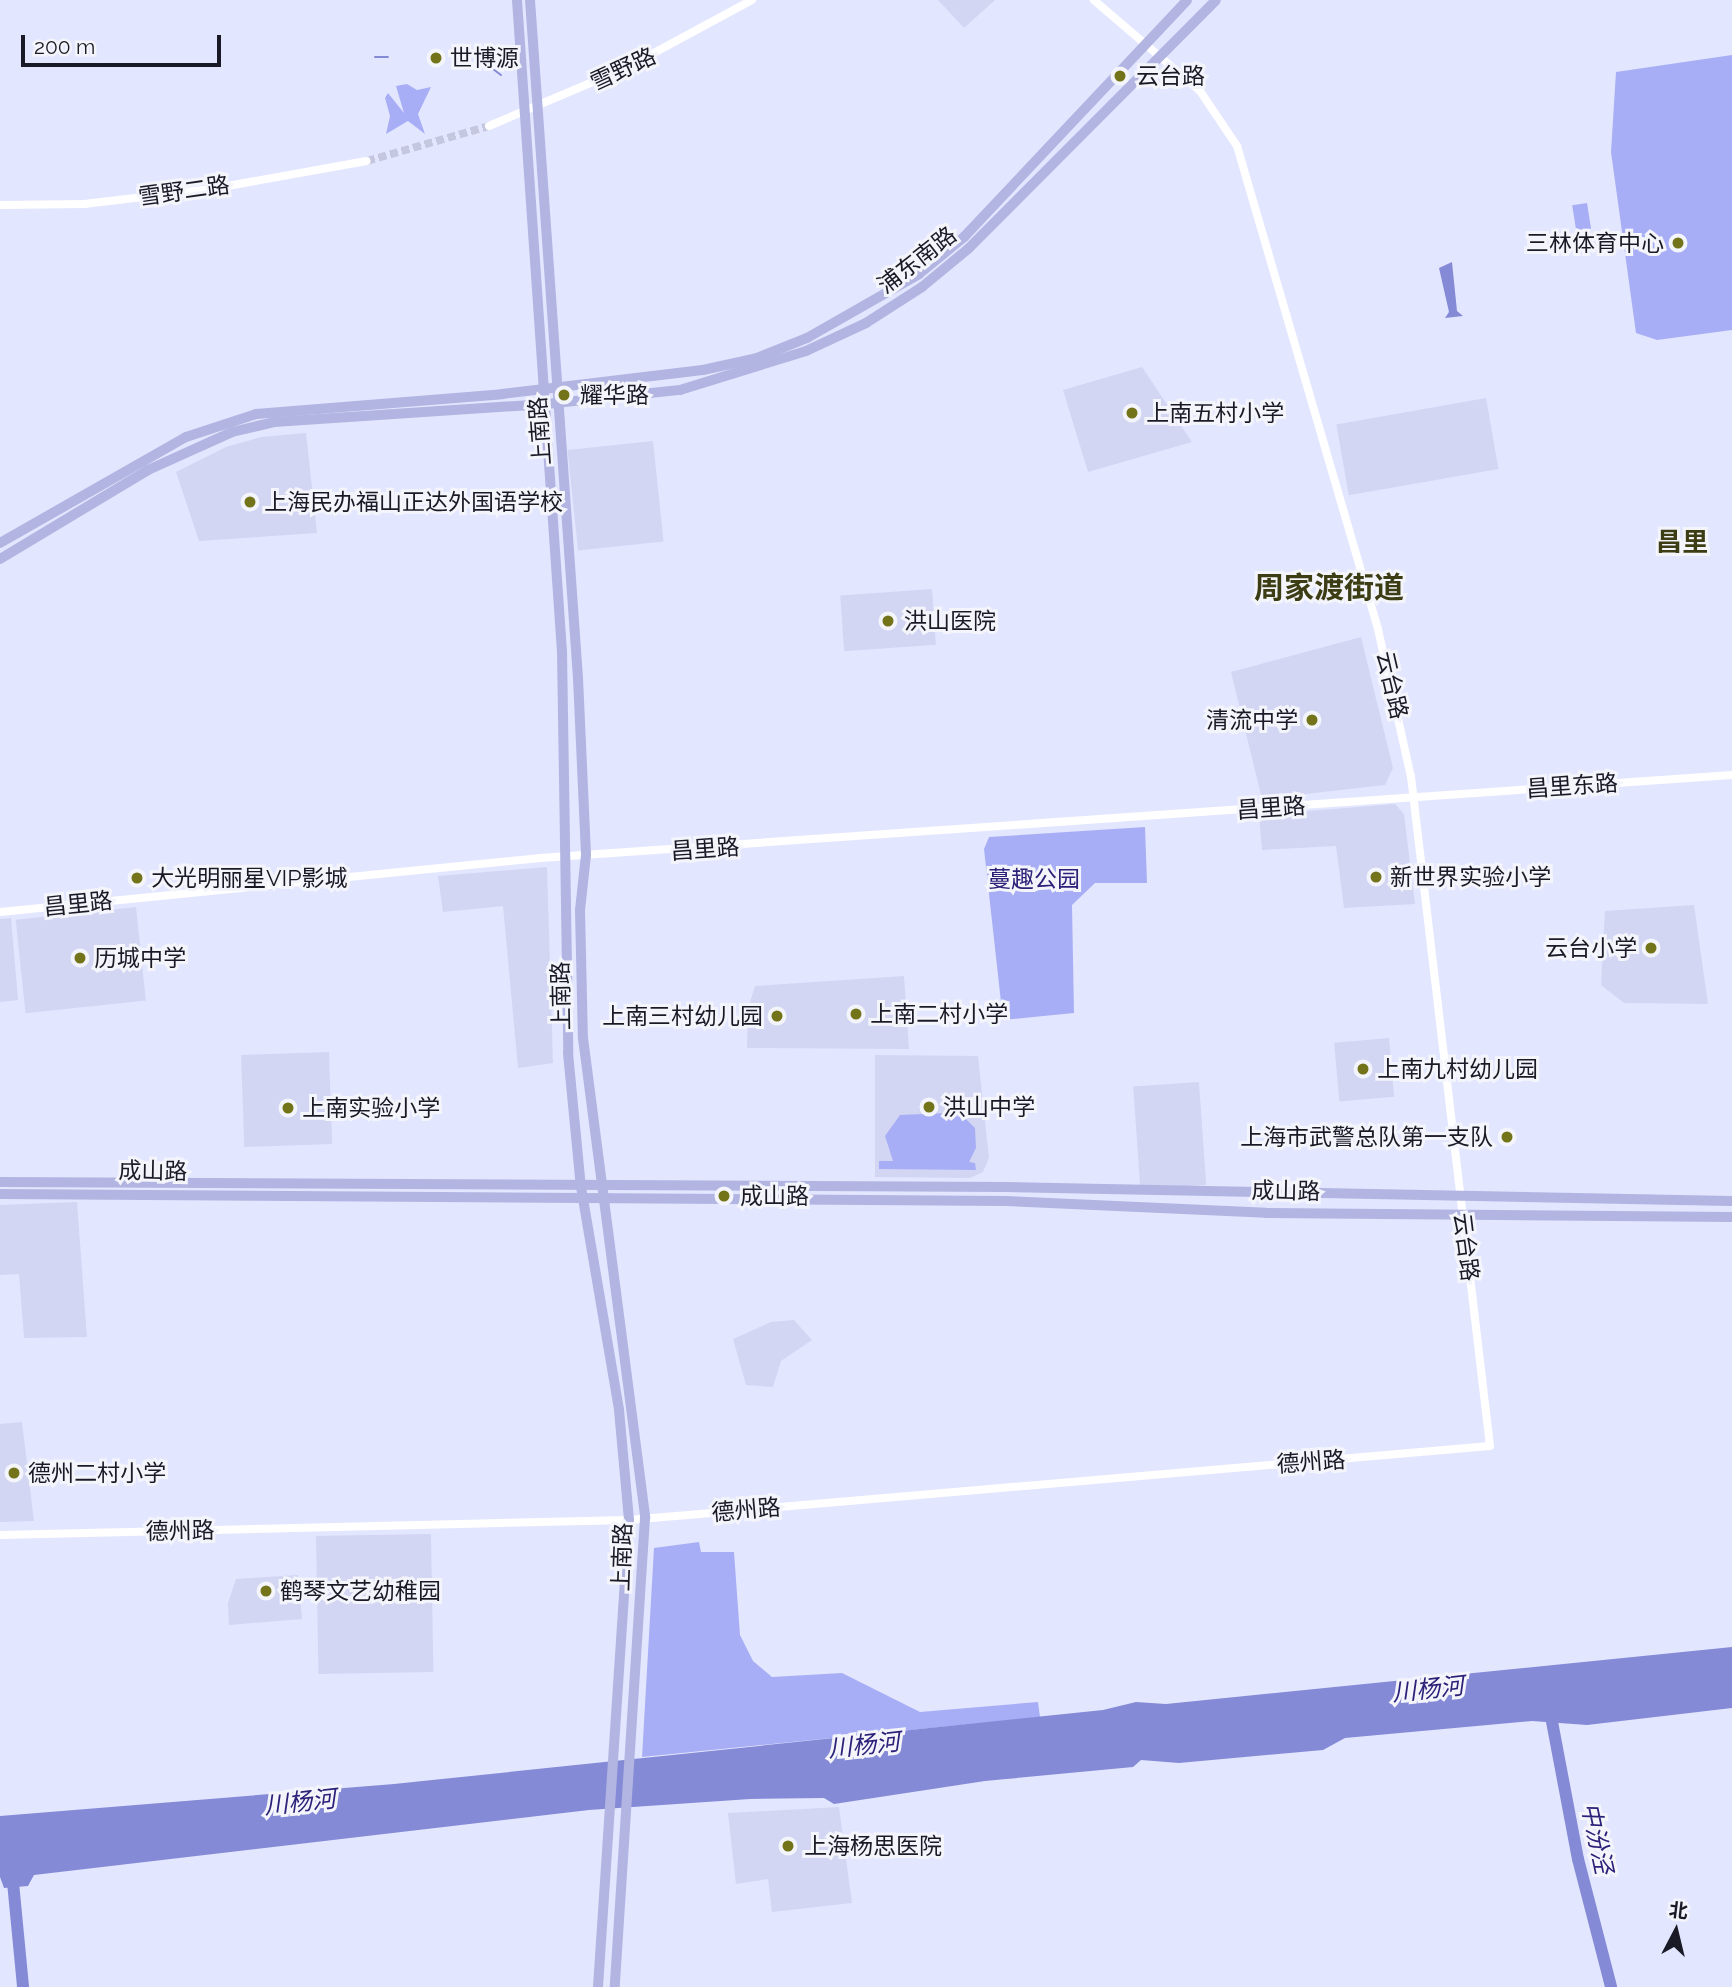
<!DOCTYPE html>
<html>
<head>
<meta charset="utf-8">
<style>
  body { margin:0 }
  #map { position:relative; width:1732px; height:1987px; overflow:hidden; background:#e3e6ff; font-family:Raleway,"Noto Sans SC",sans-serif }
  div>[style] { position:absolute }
  .built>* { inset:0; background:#d2d6f3; transform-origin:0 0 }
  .green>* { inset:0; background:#a8aef6; transform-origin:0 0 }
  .water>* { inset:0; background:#858ad6 }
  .stream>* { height:2px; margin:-1px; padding:0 1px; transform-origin:1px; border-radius:1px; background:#858ad6 }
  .river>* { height:12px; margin:-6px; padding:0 6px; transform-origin:6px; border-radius:6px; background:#858ad6 }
  .minor-tunnel>* { height:8px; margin-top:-4px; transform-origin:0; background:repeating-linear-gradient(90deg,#c5c7de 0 8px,transparent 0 12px) }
  .minor>* { height:8px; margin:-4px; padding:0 4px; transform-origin:4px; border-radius:4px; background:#fff }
  .major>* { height:10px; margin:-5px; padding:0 5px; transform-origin:5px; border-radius:5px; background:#b2b5e1 }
  .dots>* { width:19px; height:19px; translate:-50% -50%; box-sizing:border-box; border:4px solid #f4f5fb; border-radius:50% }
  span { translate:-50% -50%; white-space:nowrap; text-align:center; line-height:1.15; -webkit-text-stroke:6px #f4f5fb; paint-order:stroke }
  .poi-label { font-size:23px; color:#191a25 }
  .left { translate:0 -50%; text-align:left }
  .right { translate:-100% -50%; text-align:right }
  .street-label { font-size:23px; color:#191a25 }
  .park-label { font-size:23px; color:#2b2179 }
  .water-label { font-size:24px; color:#2a2179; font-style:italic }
  .quarter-label { font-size:26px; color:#3c3d15; font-weight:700 }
  .district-label { font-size:30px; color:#3c3d15; font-weight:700 }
  .north { position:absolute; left:1641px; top:1896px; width:70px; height:70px; -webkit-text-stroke:5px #f4f5fb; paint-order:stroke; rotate:7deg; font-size:19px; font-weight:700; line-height:28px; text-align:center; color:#191a25 }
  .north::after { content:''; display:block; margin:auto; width:24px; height:32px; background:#191a25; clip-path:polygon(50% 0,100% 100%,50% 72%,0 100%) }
  .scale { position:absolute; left:21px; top:35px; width:200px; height:32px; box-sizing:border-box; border:4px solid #191a25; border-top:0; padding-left:9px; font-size:21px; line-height:24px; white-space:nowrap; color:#191a25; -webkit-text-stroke:5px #f4f5fb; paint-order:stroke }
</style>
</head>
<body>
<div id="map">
  <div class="built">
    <div style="clip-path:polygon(938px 0,995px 0,964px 28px)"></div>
    <div style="clip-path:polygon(1142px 367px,1192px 442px,1088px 472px,1063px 390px)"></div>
    <div style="left:1486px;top:398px;width:72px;height:152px;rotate:80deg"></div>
    <div style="clip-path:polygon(306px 433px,317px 533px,199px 541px,176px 472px,226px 447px,261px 437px)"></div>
    <div style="left:653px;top:441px;width:101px;height:86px;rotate:84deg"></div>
    <div style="left:932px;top:589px;width:56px;height:92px;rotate:86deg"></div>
    <div style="clip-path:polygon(1361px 637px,1393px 768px,1385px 785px,1262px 799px,1231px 672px)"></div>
    <div style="clip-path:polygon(1395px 804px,1404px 814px,1415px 904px,1344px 908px,1336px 846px,1262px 850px,1259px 815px)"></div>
    <div style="clip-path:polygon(547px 867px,553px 1063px,518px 1068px,503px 906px,443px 912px,438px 876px)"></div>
    <div style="clip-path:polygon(1694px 905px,1708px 1004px,1624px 1003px,1601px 985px,1605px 911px)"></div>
    <div style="left:136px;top:907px;width:94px;height:121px;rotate:84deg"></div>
    <div style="clip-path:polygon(11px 918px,18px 1000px,0 1002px,0 919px)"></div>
    <div style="clip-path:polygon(904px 976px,909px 1049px,747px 1048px,748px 1009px,755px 986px)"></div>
    <div style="left:1389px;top:1038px;width:59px;height:55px;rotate:85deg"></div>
    <div style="left:329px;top:1052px;width:92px;height:88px;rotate:88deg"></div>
    <div style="clip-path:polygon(875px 1055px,978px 1056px,989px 1158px,983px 1172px,970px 1178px,875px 1177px)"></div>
    <div style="left:1199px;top:1082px;width:103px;height:66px;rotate:86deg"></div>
    <div style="clip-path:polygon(77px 1202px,87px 1337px,24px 1338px,19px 1274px,0 1275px,0 1205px)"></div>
    <div style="clip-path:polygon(794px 1320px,812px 1340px,781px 1361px,773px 1387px,746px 1385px,733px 1339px,771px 1322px)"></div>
    <div style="clip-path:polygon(22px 1422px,34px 1521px,0 1522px,0 1424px)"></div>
    <div style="left:431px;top:1534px;width:138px;height:115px;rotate:89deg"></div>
    <div style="clip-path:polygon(298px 1575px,302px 1619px,229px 1625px,228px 1603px,236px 1579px)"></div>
    <div style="clip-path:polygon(839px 1807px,852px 1903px,772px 1912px,768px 1879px,736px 1884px,728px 1813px)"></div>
  </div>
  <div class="green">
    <div style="clip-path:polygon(1732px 55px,1732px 330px,1657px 340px,1636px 333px,1611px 152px,1616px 72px)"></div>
    <div style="clip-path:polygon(407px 84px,417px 90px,431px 87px,418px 114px,425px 134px,408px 121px,386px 134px,390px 116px,385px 98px,388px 93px,404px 113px,396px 86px)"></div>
    <div style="left:1587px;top:203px;width:26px;height:15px;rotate:81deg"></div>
    <div style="clip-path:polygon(1145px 827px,1147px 883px,1095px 883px,1072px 905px,1074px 1013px,1003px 1020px,984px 849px,989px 837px)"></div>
    <div style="clip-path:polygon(900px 1115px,947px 1113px,966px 1119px,975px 1128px,976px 1148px,969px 1162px,975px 1163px,976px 1170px,879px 1169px,879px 1161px,893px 1161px,885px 1136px)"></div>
    <div style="clip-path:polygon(699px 1542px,701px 1552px,734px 1552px,740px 1635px,753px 1661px,772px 1677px,842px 1673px,920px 1712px,1038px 1702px,1040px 1717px,642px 1757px,654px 1548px)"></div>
  </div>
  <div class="water">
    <div style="clip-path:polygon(1452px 262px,1457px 311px,1463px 316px,1445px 318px,1449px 312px,1439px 268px)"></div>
    <div style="clip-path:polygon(1732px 1647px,1732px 1708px,1587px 1725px,1532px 1721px,1345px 1738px,1323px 1750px,1179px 1763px,1141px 1760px,1133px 1767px,985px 1781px,834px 1804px,824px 1798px,750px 1799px,589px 1810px,34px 1875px,28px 1886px,4px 1888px,0 1877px,0 1816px,394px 1784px,1103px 1710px,1136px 1702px,1166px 1704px)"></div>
  </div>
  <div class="stream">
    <div style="left:375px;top:57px;width:13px"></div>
    <div style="left:481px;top:60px;width:25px;rotate:37deg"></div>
  </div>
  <div class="river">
    <div style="left:1550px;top:1711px;width:151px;rotate:79.3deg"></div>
    <div style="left:1578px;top:1859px;width:132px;rotate:75.5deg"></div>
    <div style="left:12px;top:1872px;width:116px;rotate:84.5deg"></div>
  </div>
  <div class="minor-tunnel">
    <div style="left:367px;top:161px;width:127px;rotate:-16deg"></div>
  </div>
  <div class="minor">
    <div style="left:489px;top:126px;width:151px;rotate:-23deg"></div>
    <div style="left:628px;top:67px;width:141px;rotate:-28.4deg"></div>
    <div style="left:0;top:205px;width:84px;rotate:-0.7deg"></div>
    <div style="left:84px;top:204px;width:128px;rotate:-6.7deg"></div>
    <div style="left:211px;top:189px;width:158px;rotate:-10.2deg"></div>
    <div style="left:0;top:912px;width:543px;rotate:-5.71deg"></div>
    <div style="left:540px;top:858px;width:1195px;rotate:-3.98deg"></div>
    <div style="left:0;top:1535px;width:629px;rotate:-1.37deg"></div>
    <div style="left:629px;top:1520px;width:864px;rotate:-4.91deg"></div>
    <div style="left:1490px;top:1446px;width:674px;rotate:-96.73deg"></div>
    <div style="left:1411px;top:777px;width:152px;rotate:-102.6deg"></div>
    <div style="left:1378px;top:629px;width:503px;rotate:-106.27deg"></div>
    <div style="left:1237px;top:146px;width:66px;rotate:-123.9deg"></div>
    <div style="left:1200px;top:91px;width:140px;rotate:-139.4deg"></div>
  </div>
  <div class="major">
    <div style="left:517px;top:0;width:653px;rotate:86.05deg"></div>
    <div style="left:562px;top:651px;width:402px;rotate:89.1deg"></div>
    <div style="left:568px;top:1053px;width:135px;rotate:84.5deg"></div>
    <div style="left:581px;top:1187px;width:226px;rotate:80.3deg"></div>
    <div style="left:619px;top:1410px;width:110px;rotate:84.8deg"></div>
    <div style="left:629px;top:1520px;width:468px;rotate:93.8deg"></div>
    <div style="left:530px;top:0;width:680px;rotate:85.95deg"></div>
    <div style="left:578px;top:678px;width:177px;rotate:87.4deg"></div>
    <div style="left:586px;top:855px;width:55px;rotate:96.2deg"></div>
    <div style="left:580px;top:910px;width:128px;rotate:88.7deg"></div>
    <div style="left:583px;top:1038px;width:484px;rotate:82.6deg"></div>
    <div style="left:645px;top:1518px;width:470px;rotate:93.7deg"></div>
    <div style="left:0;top:543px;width:214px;rotate:-29.7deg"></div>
    <div style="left:186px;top:437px;width:74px;rotate:-18.2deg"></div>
    <div style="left:256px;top:414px;width:247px;rotate:-4.6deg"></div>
    <div style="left:502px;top:394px;width:202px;rotate:-6.8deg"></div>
    <div style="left:703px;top:370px;width:55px;rotate:-12.5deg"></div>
    <div style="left:757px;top:358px;width:54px;rotate:-21.8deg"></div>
    <div style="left:807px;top:338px;width:129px;rotate:-29.7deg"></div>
    <div style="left:919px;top:274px;width:58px;rotate:-39.4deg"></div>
    <div style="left:964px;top:237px;width:325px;rotate:-46.7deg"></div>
    <div style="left:0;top:559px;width:173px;rotate:-31deg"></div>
    <div style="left:148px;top:470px;width:92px;rotate:-24.3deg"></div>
    <div style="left:232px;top:432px;width:43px;rotate:-13.4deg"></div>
    <div style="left:274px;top:422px;width:273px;rotate:-3.8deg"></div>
    <div style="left:546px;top:404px;width:135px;rotate:-6deg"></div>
    <div style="left:680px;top:390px;width:132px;rotate:-17.2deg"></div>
    <div style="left:806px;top:351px;width:66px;rotate:-25deg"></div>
    <div style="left:866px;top:323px;width:67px;rotate:-32.7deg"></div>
    <div style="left:922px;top:287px;width:60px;rotate:-39.6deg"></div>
    <div style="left:968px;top:249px;width:351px;rotate:-45.1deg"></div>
    <div style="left:0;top:1182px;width:1005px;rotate:0.29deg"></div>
    <div style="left:1005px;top:1187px;width:727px;rotate:1.1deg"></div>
    <div style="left:0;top:1194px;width:1006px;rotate:0.4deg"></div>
    <div style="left:1006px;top:1201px;width:260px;rotate:2.6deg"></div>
    <div style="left:1266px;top:1213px;width:466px;rotate:0.5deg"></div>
  </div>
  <div class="dots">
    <div style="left:436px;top:58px;background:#73741a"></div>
    <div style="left:1120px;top:76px;background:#73741a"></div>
    <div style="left:1678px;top:243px;background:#73741a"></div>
    <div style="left:564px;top:395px;background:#73741a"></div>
    <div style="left:1132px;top:413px;background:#73741a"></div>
    <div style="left:250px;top:502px;background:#73741a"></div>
    <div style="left:888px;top:621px;background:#73741a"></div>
    <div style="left:1312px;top:720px;background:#73741a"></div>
    <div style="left:1376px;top:877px;background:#73741a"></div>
    <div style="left:137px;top:878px;background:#73741a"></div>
    <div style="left:1651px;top:948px;background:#73741a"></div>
    <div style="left:80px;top:958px;background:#73741a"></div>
    <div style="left:856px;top:1014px;background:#73741a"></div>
    <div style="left:777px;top:1016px;background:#73741a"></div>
    <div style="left:1363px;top:1069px;background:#73741a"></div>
    <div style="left:929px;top:1107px;background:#73741a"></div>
    <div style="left:288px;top:1108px;background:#73741a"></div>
    <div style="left:1507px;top:1137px;background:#73741a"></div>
    <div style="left:724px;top:1196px;background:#73741a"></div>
    <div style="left:14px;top:1473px;background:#73741a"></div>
    <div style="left:266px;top:1591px;background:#73741a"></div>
    <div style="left:788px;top:1846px;background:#73741a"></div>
  </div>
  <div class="poi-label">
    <span class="left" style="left:450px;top:58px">世博源</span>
    <span class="left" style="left:1136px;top:76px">云台路</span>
    <span class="right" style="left:1664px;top:243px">三林体育中心</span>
    <span class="left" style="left:580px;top:395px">耀华路</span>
    <span class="left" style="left:1146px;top:413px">上南五村小学</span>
    <span class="left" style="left:264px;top:502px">上海民办福山正达外国语学校</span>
    <span class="left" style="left:904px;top:621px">洪山医院</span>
    <span class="right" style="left:1298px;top:720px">清流中学</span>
    <span class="left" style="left:1390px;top:877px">新世界实验小学</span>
    <span class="left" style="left:151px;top:878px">大光明丽星VIP影城</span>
    <span class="right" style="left:1637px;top:948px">云台小学</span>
    <span class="left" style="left:94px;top:958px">历城中学</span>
    <span class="left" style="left:870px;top:1014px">上南二村小学</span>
    <span class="right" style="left:763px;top:1016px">上南三村幼儿园</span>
    <span class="left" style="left:1377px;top:1069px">上南九村幼儿园</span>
    <span class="left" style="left:943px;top:1107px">洪山中学</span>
    <span class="left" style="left:302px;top:1108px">上南实验小学</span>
    <span class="right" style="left:1493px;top:1137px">上海市武警总队第一支队</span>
    <span class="left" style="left:740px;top:1196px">成山路</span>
    <span class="left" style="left:28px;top:1473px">德州二村小学</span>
    <span class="left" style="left:280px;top:1591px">鹤琴文艺幼稚园</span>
    <span class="left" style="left:804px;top:1846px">上海杨思医院</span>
  </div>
  <div class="street-label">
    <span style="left:623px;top:69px;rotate:-25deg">雪野路</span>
    <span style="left:184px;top:191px;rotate:-8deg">雪野二路</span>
    <span style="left:917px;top:260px;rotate:-38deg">浦东南路</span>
    <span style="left:540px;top:431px;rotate:-94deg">上南路</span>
    <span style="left:1392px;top:685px;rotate:77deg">云台路</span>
    <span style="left:1572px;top:786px;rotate:-4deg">昌里东路</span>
    <span style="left:1271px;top:808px;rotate:-4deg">昌里路</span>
    <span style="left:705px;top:849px;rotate:-4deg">昌里路</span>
    <span style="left:78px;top:904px;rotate:-6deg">昌里路</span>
    <span style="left:561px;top:996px;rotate:-91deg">上南路</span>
    <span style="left:153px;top:1171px;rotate:1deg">成山路</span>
    <span style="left:1286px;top:1191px;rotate:1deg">成山路</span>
    <span style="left:1466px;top:1247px;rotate:83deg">云台路</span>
    <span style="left:1311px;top:1462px;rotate:-4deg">德州路</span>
    <span style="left:746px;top:1510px;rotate:-5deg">德州路</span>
    <span style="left:180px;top:1531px;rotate:-1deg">德州路</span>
    <span style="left:622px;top:1557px;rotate:-88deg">上南路</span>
  </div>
  <div class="park-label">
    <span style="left:1034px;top:879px">蔓趣公园</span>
  </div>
  <div class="water-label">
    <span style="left:1428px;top:1689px;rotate:-6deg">川杨河</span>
    <span style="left:864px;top:1745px;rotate:-6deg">川杨河</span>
    <span style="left:300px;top:1802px;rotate:-6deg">川杨河</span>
    <span style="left:1597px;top:1838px;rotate:78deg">中汾泾</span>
  </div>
  <div class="quarter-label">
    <span style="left:1682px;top:543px">昌里</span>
  </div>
  <div class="district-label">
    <span style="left:1329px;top:588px">周家渡街道</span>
  </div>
  <div class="north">北</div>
  <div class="scale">200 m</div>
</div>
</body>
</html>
